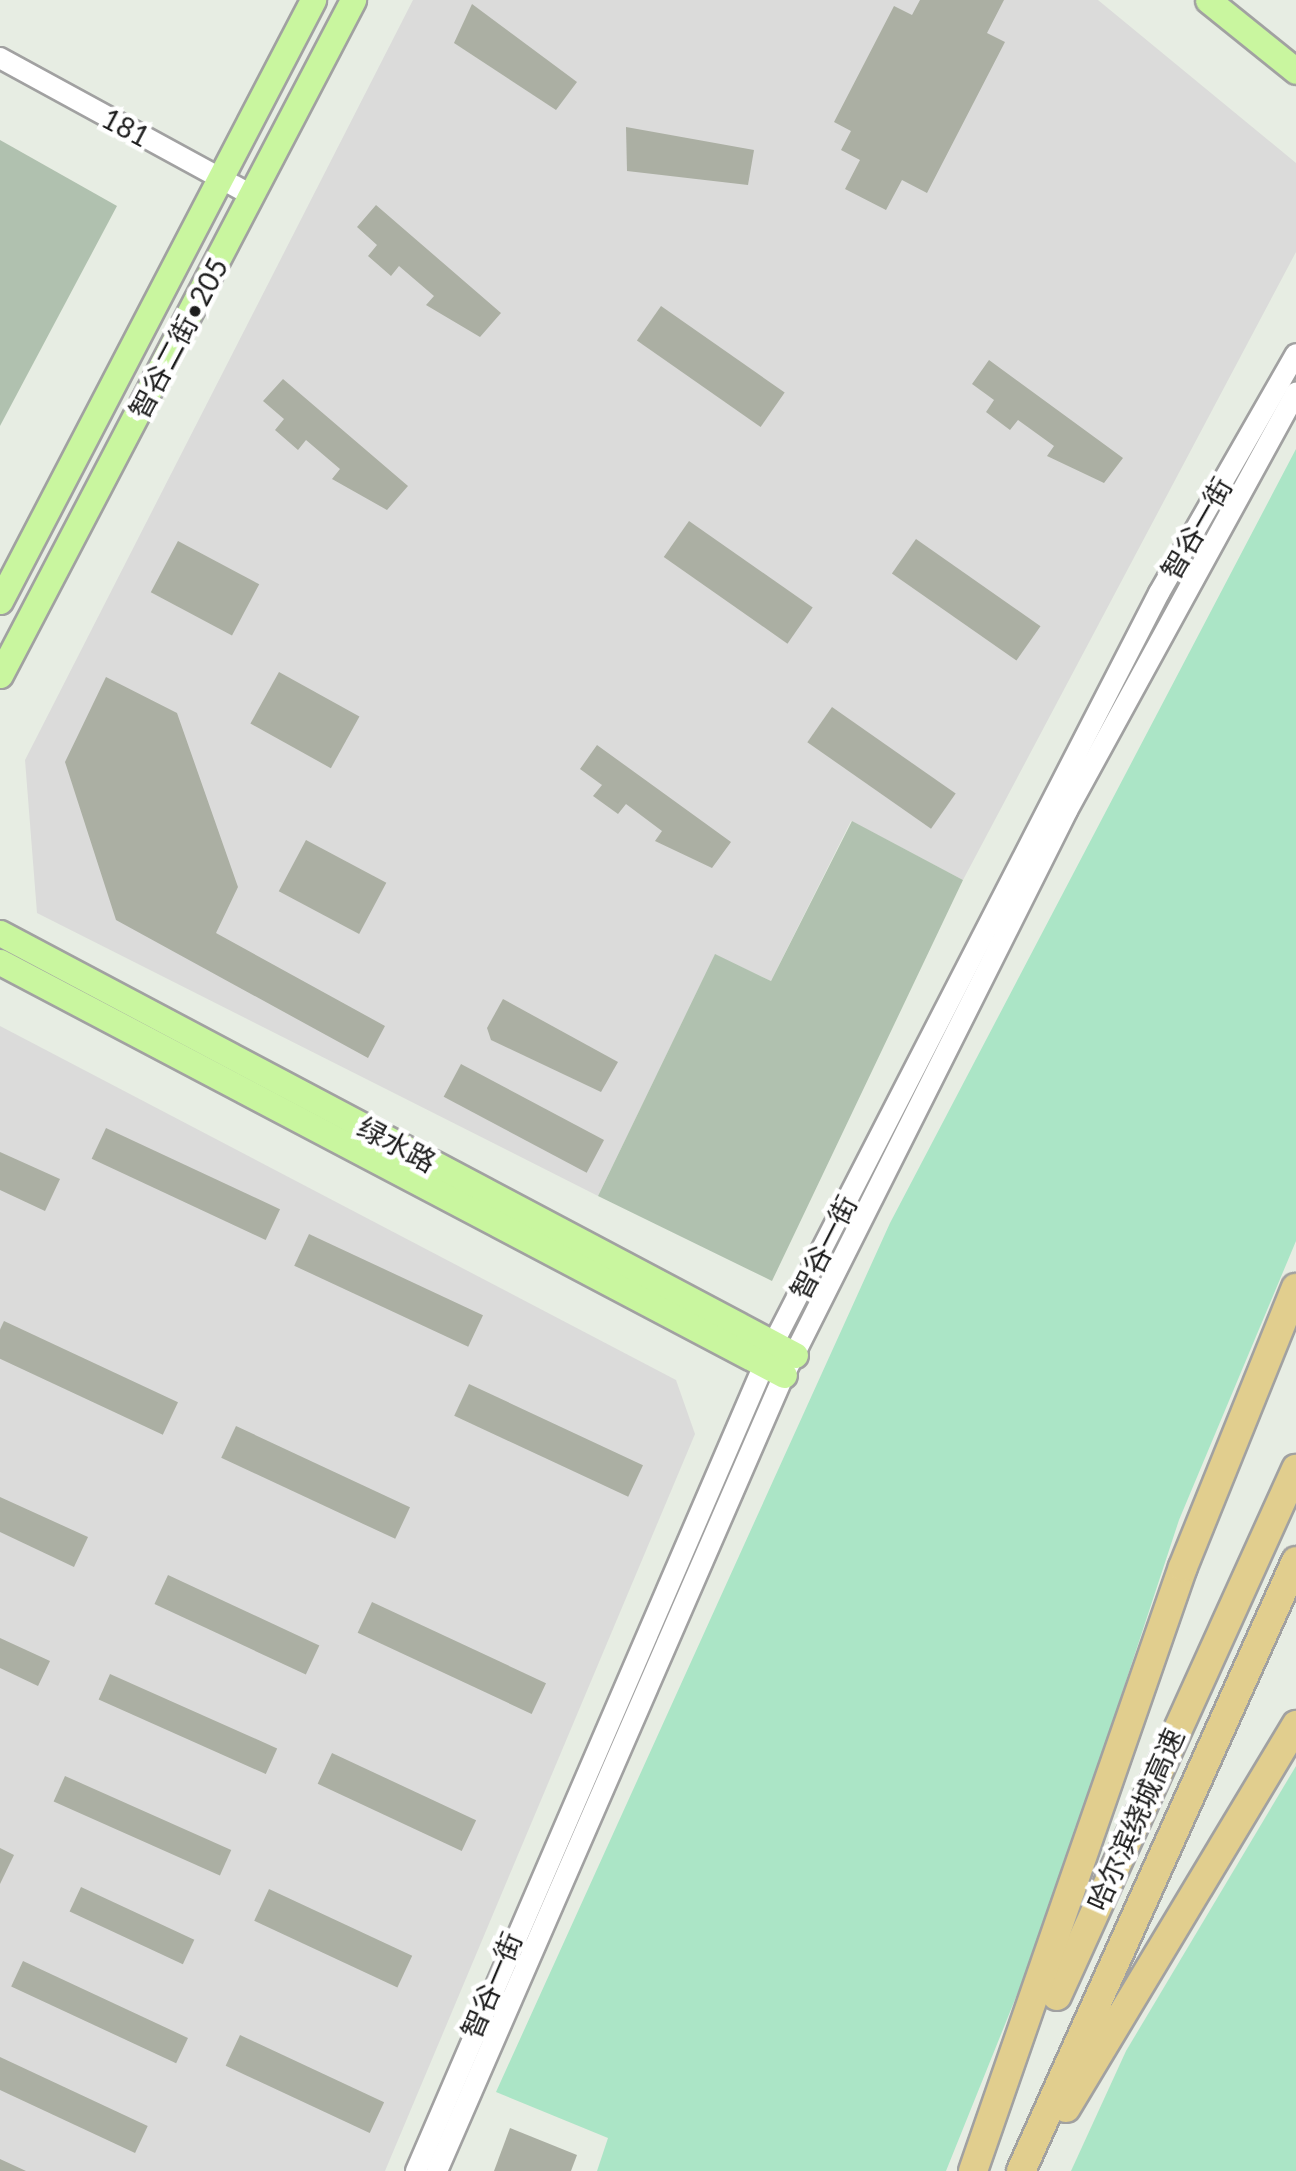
<!DOCTYPE html>
<html>
<head>
<meta charset="utf-8">
<style>
  body { margin:0 }
  #map { position:relative; width:1296px; height:2171px; overflow:hidden; background:#e7ede3; font-family:Lato,"Noto Sans SC",sans-serif }
  div>[style] { position:absolute }
  .residential>* { inset:0; background:#dbdbda }
  .construction>* { inset:0; background:#b0c1af }
  .grass>* { inset:0; background:#abe5c6 }
  .building>* { inset:0; background:#abafa3; transform-origin:0 0 }
  .roads { filter:drop-shadow(2px 0 #a1a1a1) drop-shadow(-2px 0 #a1a1a1) drop-shadow(0 2px #a1a1a1) drop-shadow(0 -2px #a1a1a1) }
  .minor>* { height:20px; margin:-10px; padding:0 10px; transform-origin:10px; border-radius:10px; background:#fff }
  .major>* { height:25px; margin:-12.5px; padding:0 12.5px; transform-origin:12.5px; border-radius:12.5px; background:#c9f69f }
  .highway>* { height:28px; margin:-14px; padding:0 14px; transform-origin:14px; border-radius:14px; background:#e1ce8e }
  span { translate:-50% -50%; white-space:nowrap; text-align:center; line-height:1.15; -webkit-text-stroke:9px #fff; paint-order:stroke }
  .street-label { font-size:28px; color:#1d1d1d }
</style>
</head>
<body>
<div id="map">
  <div class="residential">
    <div style="clip-path:polygon(413px 0,1098px 0,1296px 163px,1296px 252px,963px 880px,851px 821px,771px 981px,715px 955px,598px 1196px,37px 913px,25px 760px)"></div>
    <div style="clip-path:polygon(0 1026px,676px 1380px,695px 1434px,385px 2171px,0 2171px)"></div>
  </div>
  <div class="construction">
    <div style="clip-path:polygon(0 140px,117px 206px,0 426px)"></div>
    <div style="clip-path:polygon(852px 821px,963px 880px,772px 1281px,598px 1196px,715px 954px,771px 981px)"></div>
  </div>
  <div class="grass">
    <div style="clip-path:polygon(1296px 449px,1296px 1241px,1179px 1520px,1049px 1915px,946px 2171px,597px 2171px,608px 2138px,496px 2092px,890px 1223px)"></div>
    <div style="clip-path:polygon(1296px 1766px,1296px 2171px,1071px 2171px,1126px 2051px)"></div>
  </div>
  <div class="building">
    <div style="clip-path:polygon(920px 0,1004px 0,987px 33px,1005px 42px,927px 193px,902px 180px,886px 210px,845px 189px,860px 160px,841px 150px,851px 131px,834px 122px,894px 6px,912px 15px)"></div>
    <div style="clip-path:polygon(472px 4px,577px 82px,556px 110px,454px 43px)"></div>
    <div style="clip-path:polygon(626px 127px,754px 150px,748px 185px,627px 171px)"></div>
    <div style="clip-path:polygon(376px 205px,501px 313px,480px 337px,426px 305px,434px 296px,399px 266px,391px 276px,368px 256px,377px 245px,357px 227px)"></div>
    <div style="left:661px;top:306px;width:151px;height:42px;rotate:35deg"></div>
    <div style="clip-path:polygon(989px 360px,1123px 458px,1104px 483px,1047px 456px,1054px 446px,1018px 420px,1010px 430px,986px 412px,994px 400px,972px 384px)"></div>
    <div style="clip-path:polygon(283px 379px,408px 486px,387px 510px,332px 479px,340px 469px,306px 440px,298px 450px,275px 430px,284px 419px,263px 401px)"></div>
    <div style="left:689px;top:521px;width:151px;height:44px;rotate:35deg"></div>
    <div style="left:916px;top:539px;width:152px;height:42px;rotate:35deg"></div>
    <div style="left:178px;top:541px;width:92px;height:58px;rotate:28deg"></div>
    <div style="left:279px;top:672px;width:92px;height:59px;rotate:29deg"></div>
    <div style="clip-path:polygon(106px 677px,177px 713px,238px 887px,216px 933px,385px 1026px,368px 1058px,116px 920px,65px 762px)"></div>
    <div style="left:832px;top:707px;width:151px;height:43px;rotate:35deg"></div>
    <div style="clip-path:polygon(597px 745px,731px 842px,712px 868px,655px 841px,662px 831px,626px 804px,618px 814px,593px 796px,602px 785px,580px 769px)"></div>
    <div style="left:306px;top:840px;width:91px;height:58px;rotate:28deg"></div>
    <div style="clip-path:polygon(503px 999px,618px 1062px,601px 1092px,491px 1040px,487px 1028px)"></div>
    <div style="left:461px;top:1064px;width:162px;height:37px;rotate:28deg"></div>
    <div style="left:106px;top:1128px;width:192px;height:34px;rotate:25deg"></div>
    <div style="clip-path:polygon(0 1152px,60px 1179px,45px 1211px,0 1190px)"></div>
    <div style="left:309px;top:1234px;width:192px;height:35px;rotate:25deg"></div>
    <div style="left:4px;top:1321px;width:192px;height:36px;rotate:25deg"></div>
    <div style="left:469px;top:1384px;width:192px;height:35px;rotate:25deg"></div>
    <div style="left:236px;top:1426px;width:192px;height:35px;rotate:25deg"></div>
    <div style="clip-path:polygon(0 1497px,88px 1537px,74px 1567px,0 1532px)"></div>
    <div style="left:168px;top:1575px;width:167px;height:32px;rotate:25deg"></div>
    <div style="left:372px;top:1602px;width:192px;height:34px;rotate:25deg"></div>
    <div style="clip-path:polygon(0 1638px,50px 1661px,38px 1686px,0 1668px)"></div>
    <div style="left:110px;top:1674px;width:183px;height:28px;rotate:24deg"></div>
    <div style="left:332px;top:1753px;width:159px;height:34px;rotate:25deg"></div>
    <div style="left:65px;top:1776px;width:182px;height:28px;rotate:24deg"></div>
    <div style="clip-path:polygon(0 1848px,14px 1855px,0 1884px)"></div>
    <div style="left:81px;top:1887px;width:125px;height:27px;rotate:25deg"></div>
    <div style="left:269px;top:1889px;width:158px;height:35px;rotate:25deg"></div>
    <div style="left:23px;top:1961px;width:182px;height:28px;rotate:25deg"></div>
    <div style="left:240px;top:2035px;width:159px;height:34px;rotate:25deg"></div>
    <div style="left:0;top:2057px;width:163px;height:30px;rotate:25deg"></div>
    <div style="clip-path:polygon(510px 2128px,577px 2155px,571px 2171px,494px 2171px)"></div>
    <div style="clip-path:polygon(0 2159px,26px 2171px,0 2171px)"></div>
  </div>
  <div class="roads">
    <div class="minor">
      <div style="left:0;top:58px;width:288px;rotate:28.6deg"></div>
      <div style="left:416px;top:2171px;width:901px;rotate:-66.65deg"></div>
      <div style="left:773px;top:1344px;width:844px;rotate:-62.8deg"></div>
      <div style="left:1159px;top:593px;width:275px;rotate:-60.2deg"></div>
      <div style="left:437px;top:2171px;width:868px;rotate:-66.45deg"></div>
      <div style="left:784px;top:1375px;width:631px;rotate:-63.35deg"></div>
      <div style="left:1067px;top:811px;width:477px;rotate:-61.3deg"></div>
    </div>
    <div class="major">
      <div style="left:1208px;top:0;width:113px;rotate:38.9deg"></div>
      <div style="left:0;top:601px;width:678px;rotate:-62.49deg"></div>
      <div style="left:0;top:675px;width:762px;rotate:-62.39deg"></div>
      <div style="left:0;top:933px;width:900px;rotate:27.96deg"></div>
      <div style="left:0;top:962px;width:886px;rotate:27.78deg"></div>
    </div>
    <div class="highway">
      <div style="left:1057px;top:1996px;width:579px;rotate:-65.61deg"></div>
      <div style="left:1066px;top:2108px;width:447px;rotate:-59deg"></div>
      <div style="left:973px;top:2171px;width:639px;rotate:-70.83deg"></div>
      <div style="left:1183px;top:1567px;width:301px;rotate:-68deg"></div>
      <div style="left:1021px;top:2171px;width:669px;rotate:-65.73deg"></div>
    </div>
  </div>
  <div class="street-label">
    <span style="left:126px;top:127px;rotate:28deg">181</span>
    <span style="left:178px;top:338px;rotate:-62deg">智谷二街•205</span>
    <span style="left:1196px;top:528px;rotate:-60deg">智谷一街</span>
    <span style="left:397px;top:1144px;rotate:28deg">绿水路</span>
    <span style="left:823px;top:1247px;rotate:-63deg">智谷一街</span>
    <span style="left:1135px;top:1819px;rotate:-66deg">哈尔滨绕城高速</span>
    <span style="left:491px;top:1985px;rotate:-67deg">智谷一街</span>
  </div>
</div>
</body>
</html>
